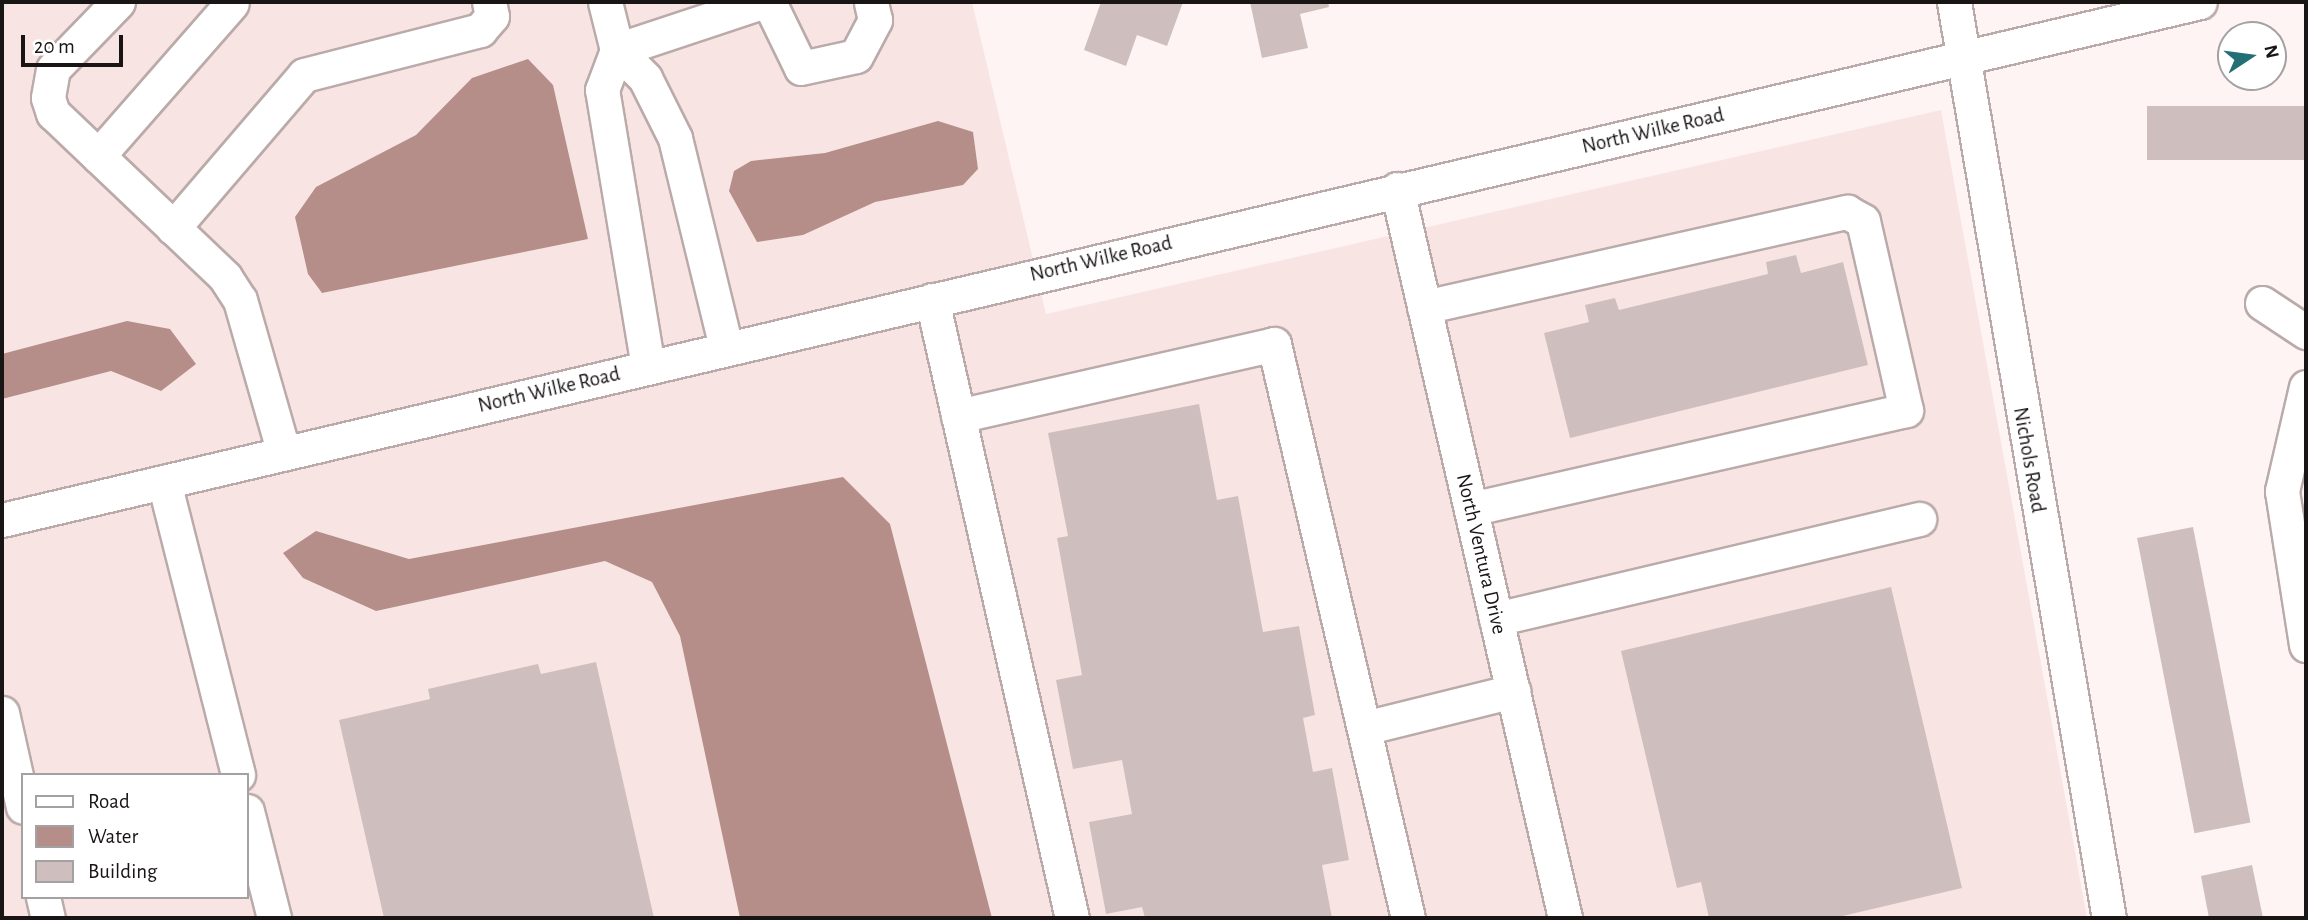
<!DOCTYPE html>
<html>
<head>
<meta charset="utf-8">
<style>
  body { margin:0 }
  #map { position:relative; width:2308px; height:920px; overflow:hidden; background:#fef4f3; font-family:"Alegreya Sans",sans-serif }
  div>[style] { position:absolute }
  .built>* { inset:0; background:#f8e5e3 }
  .water>* { inset:0; background:#b58e8a }
  .building>* { inset:0; background:#cebfbe; transform-origin:0 0 }
  .roads { filter:drop-shadow(2px 0 #baabaa) drop-shadow(-2px 0 #baabaa) drop-shadow(0 2px #baabaa) drop-shadow(0 -2px #baabaa) }
  .minor>* { height:33px; margin:-16.5px; padding:0 16.5px; transform-origin:16.5px; border-radius:16.5px; background:#fff }
  span { translate:-50% -50%; white-space:nowrap; text-align:center; line-height:1.15; -webkit-text-stroke:5px #fff; paint-order:stroke }
  .street-label { font-size:21px; color:#1a1515 }
  .frame { position:absolute; inset:0; border:4px solid #1a1515; pointer-events:none }
  .legend { position:absolute; left:21px; top:773px; width:228px; height:126px; box-sizing:border-box; background:#fff; border:2px solid #a3a1a1; margin:0; padding:9px 12px; list-style:none; font-size:21px; color:#1a1515 }
  .legend li { display:flex; align-items:center; gap:14px; height:35px }
  .legend b { width:35px; border:2px solid #a3a1a1 }
  .north { position:absolute; left:2217px; top:21px; width:70px; height:70px; box-sizing:border-box; background:#fff; border:2px solid #a3a1a1; border-radius:50%; rotate:77deg; font-size:19px; font-weight:700; line-height:28px; text-align:center; color:#1a1515 }
  .north::after { content:''; display:block; margin:auto; width:24px; height:32px; background:#246e76; clip-path:polygon(50% 0,100% 100%,50% 72%,0 100%) }
  .scale { position:absolute; left:21px; top:35px; width:102px; height:32px; box-sizing:border-box; border:4px solid #1a1515; border-top:0; padding-left:9px; font-size:21px; line-height:24px; white-space:nowrap; color:#1a1515; -webkit-text-stroke:5px #fff; paint-order:stroke }
</style>
</head>
<body>
<div id="map">
  <div class="built">
    <div style="clip-path:polygon(evenodd,2px 2px,972px 2px,1046px 314px,1941px 110px,2087px 918px,2px 918px,2px 2px,23px 775px,247px 775px,247px 897px,23px 897px,23px 775px)"></div>
  </div>
  <div class="water">
    <div style="clip-path:polygon(528px 59px,553px 85px,588px 239px,322px 293px,308px 274px,295px 217px,316px 187px,416px 135px,472px 78px)"></div>
    <div style="clip-path:polygon(938px 121px,973px 132px,978px 169px,963px 185px,875px 202px,803px 235px,757px 242px,729px 191px,734px 171px,751px 161px,825px 153px)"></div>
    <div style="clip-path:polygon(127px 321px,170px 329px,196px 364px,161px 391px,111px 371px,2px 399px,2px 354px)"></div>
    <div style="clip-path:polygon(843px 477px,890px 524px,992px 918px,740px 918px,680px 636px,652px 582px,605px 561px,376px 611px,303px 578px,283px 553px,316px 531px,409px 559px)"></div>
  </div>
  <div class="building">
    <div style="clip-path:polygon(1101px 2px,1183px 2px,1167px 46px,1137px 35px,1126px 66px,1084px 50px)"></div>
    <div style="clip-path:polygon(1250px 2px,1328px 2px,1329px 7px,1300px 14px,1308px 48px,1262px 58px)"></div>
    <div style="left:2306px;top:106px;width:54px;height:159px;rotate:90deg"></div>
    <div style="clip-path:polygon(1796px 255px,1801px 273px,1843px 262px,1868px 365px,1570px 438px,1544px 333px,1589px 322px,1585px 305px,1615px 298px,1619px 310px,1768px 274px,1766px 262px)"></div>
    <div style="clip-path:polygon(1199px 404px,1217px 500px,1238px 496px,1263px 632px,1299px 626px,1315px 715px,1303px 718px,1313px 772px,1332px 768px,1349px 860px,1322px 865px,1332px 918px,1145px 918px,1142px 907px,1106px 914px,1089px 822px,1132px 814px,1122px 760px,1073px 769px,1056px 680px,1082px 675px,1057px 538px,1068px 536px,1048px 433px)"></div>
    <div style="left:2193px;top:527px;width:301px;height:57px;rotate:79deg"></div>
    <div style="clip-path:polygon(1891px 587px,1962px 888px,1834px 918px,1709px 918px,1701px 882px,1677px 888px,1621px 651px)"></div>
    <div style="clip-path:polygon(596px 662px,654px 918px,384px 918px,339px 720px,430px 699px,428px 689px,538px 664px,541px 674px)"></div>
    <div style="clip-path:polygon(2252px 865px,2263px 918px,2209px 918px,2201px 876px)"></div>
  </div>
  <div class="roads">
    <div class="minor">
      <div style="left:118px;top:2px;width:93px;rotate:134.1deg"></div>
      <div style="left:53px;top:69px;width:29px;rotate:100deg"></div>
      <div style="left:48px;top:98px;width:16px;rotate:72deg"></div>
      <div style="left:53px;top:113px;width:238px;rotate:43.6deg"></div>
      <div style="left:225px;top:277px;width:27px;rotate:57deg"></div>
      <div style="left:240px;top:300px;width:159px;rotate:74deg"></div>
      <div style="left:605px;top:2px;width:49px;rotate:76deg"></div>
      <div style="left:617px;top:50px;width:153px;rotate:-18.3deg"></div>
      <div style="left:769px;top:2px;width:73px;rotate:64.1deg"></div>
      <div style="left:801px;top:68px;width:56px;rotate:-12.3deg"></div>
      <div style="left:856px;top:56px;width:41px;rotate:-62.2deg"></div>
      <div style="left:875px;top:20px;width:18px;rotate:-103deg"></div>
      <div style="left:1954px;top:2px;width:929px;rotate:80.4deg"></div>
      <div style="left:98px;top:156px;width:203px;rotate:-48.8deg"></div>
      <div style="left:1397px;top:189px;width:748px;rotate:77.02deg"></div>
      <div style="left:173px;top:228px;width:201px;rotate:-49.4deg"></div>
      <div style="left:304px;top:75px;width:182px;rotate:-14.3deg"></div>
      <div style="left:480px;top:30px;width:18px;rotate:-49deg"></div>
      <div style="left:492px;top:16px;width:14px;rotate:-102deg"></div>
      <div style="left:932px;top:300px;width:634px;rotate:77.24deg"></div>
      <div style="left:2262px;top:303px;width:53px;rotate:33.4deg"></div>
      <div style="left:1424px;top:307px;width:434px;rotate:-12.7deg"></div>
      <div style="left:1847px;top:212px;width:18px;rotate:29deg"></div>
      <div style="left:1863px;top:221px;width:194px;rotate:77.2deg"></div>
      <div style="left:1906px;top:410px;width:446px;rotate:167.2deg"></div>
      <div style="left:648px;top:367px;width:281px;rotate:-99.4deg"></div>
      <div style="left:602px;top:90px;width:43px;rotate:-69.4deg"></div>
      <div style="left:617px;top:50px;width:40px;rotate:45deg"></div>
      <div style="left:645px;top:78px;width:67px;rotate:63.4deg"></div>
      <div style="left:675px;top:138px;width:216px;rotate:76.3deg"></div>
      <div style="left:2306px;top:387px;width:107px;rotate:103deg"></div>
      <div style="left:2282px;top:491px;width:156px;rotate:81.1deg"></div>
      <div style="left:958px;top:416px;width:324px;rotate:-12.8deg"></div>
      <div style="left:1274px;top:344px;width:589px;rotate:76.86deg"></div>
      <div style="left:164px;top:482px;width:302px;rotate:75.8deg"></div>
      <div style="left:2px;top:520px;width:2258px;rotate:-13.26deg"></div>
      <div style="left:1496px;top:619px;width:435px;rotate:-13.3deg"></div>
      <div style="left:2px;top:713px;width:96px;rotate:77.4deg"></div>
      <div style="left:1364px;top:728px;width:154px;rotate:-13.9deg"></div>
      <div style="left:247px;top:811px;width:110px;rotate:75.8deg"></div>
      <div style="left:43px;top:897px;width:22px;rotate:77deg"></div>
    </div>
  </div>
  <div class="street-label">
    <span style="left:1653px;top:131px;rotate:-13deg">North Wilke Road</span>
    <span style="left:1101px;top:259px;rotate:-13deg">North Wilke Road</span>
    <span style="left:549px;top:390px;rotate:-13deg">North Wilke Road</span>
    <span style="left:2029px;top:460px;rotate:80deg">Nichols Road</span>
    <span style="left:1481px;top:554px;rotate:77deg">North Ventura Drive</span>
  </div>
  <div class="frame"></div>
  <ul class="legend">
  <li><b style="height:9px;background:#fff"></b>Road</li>
  <li><b style="height:19px;background:#b58e8a"></b>Water</li>
  <li><b style="height:19px;background:#cebfbe"></b>Building</li>
  </ul>
  <div class="north">N</div>
  <div class="scale">20 m</div>
</div>
</body>
</html>
